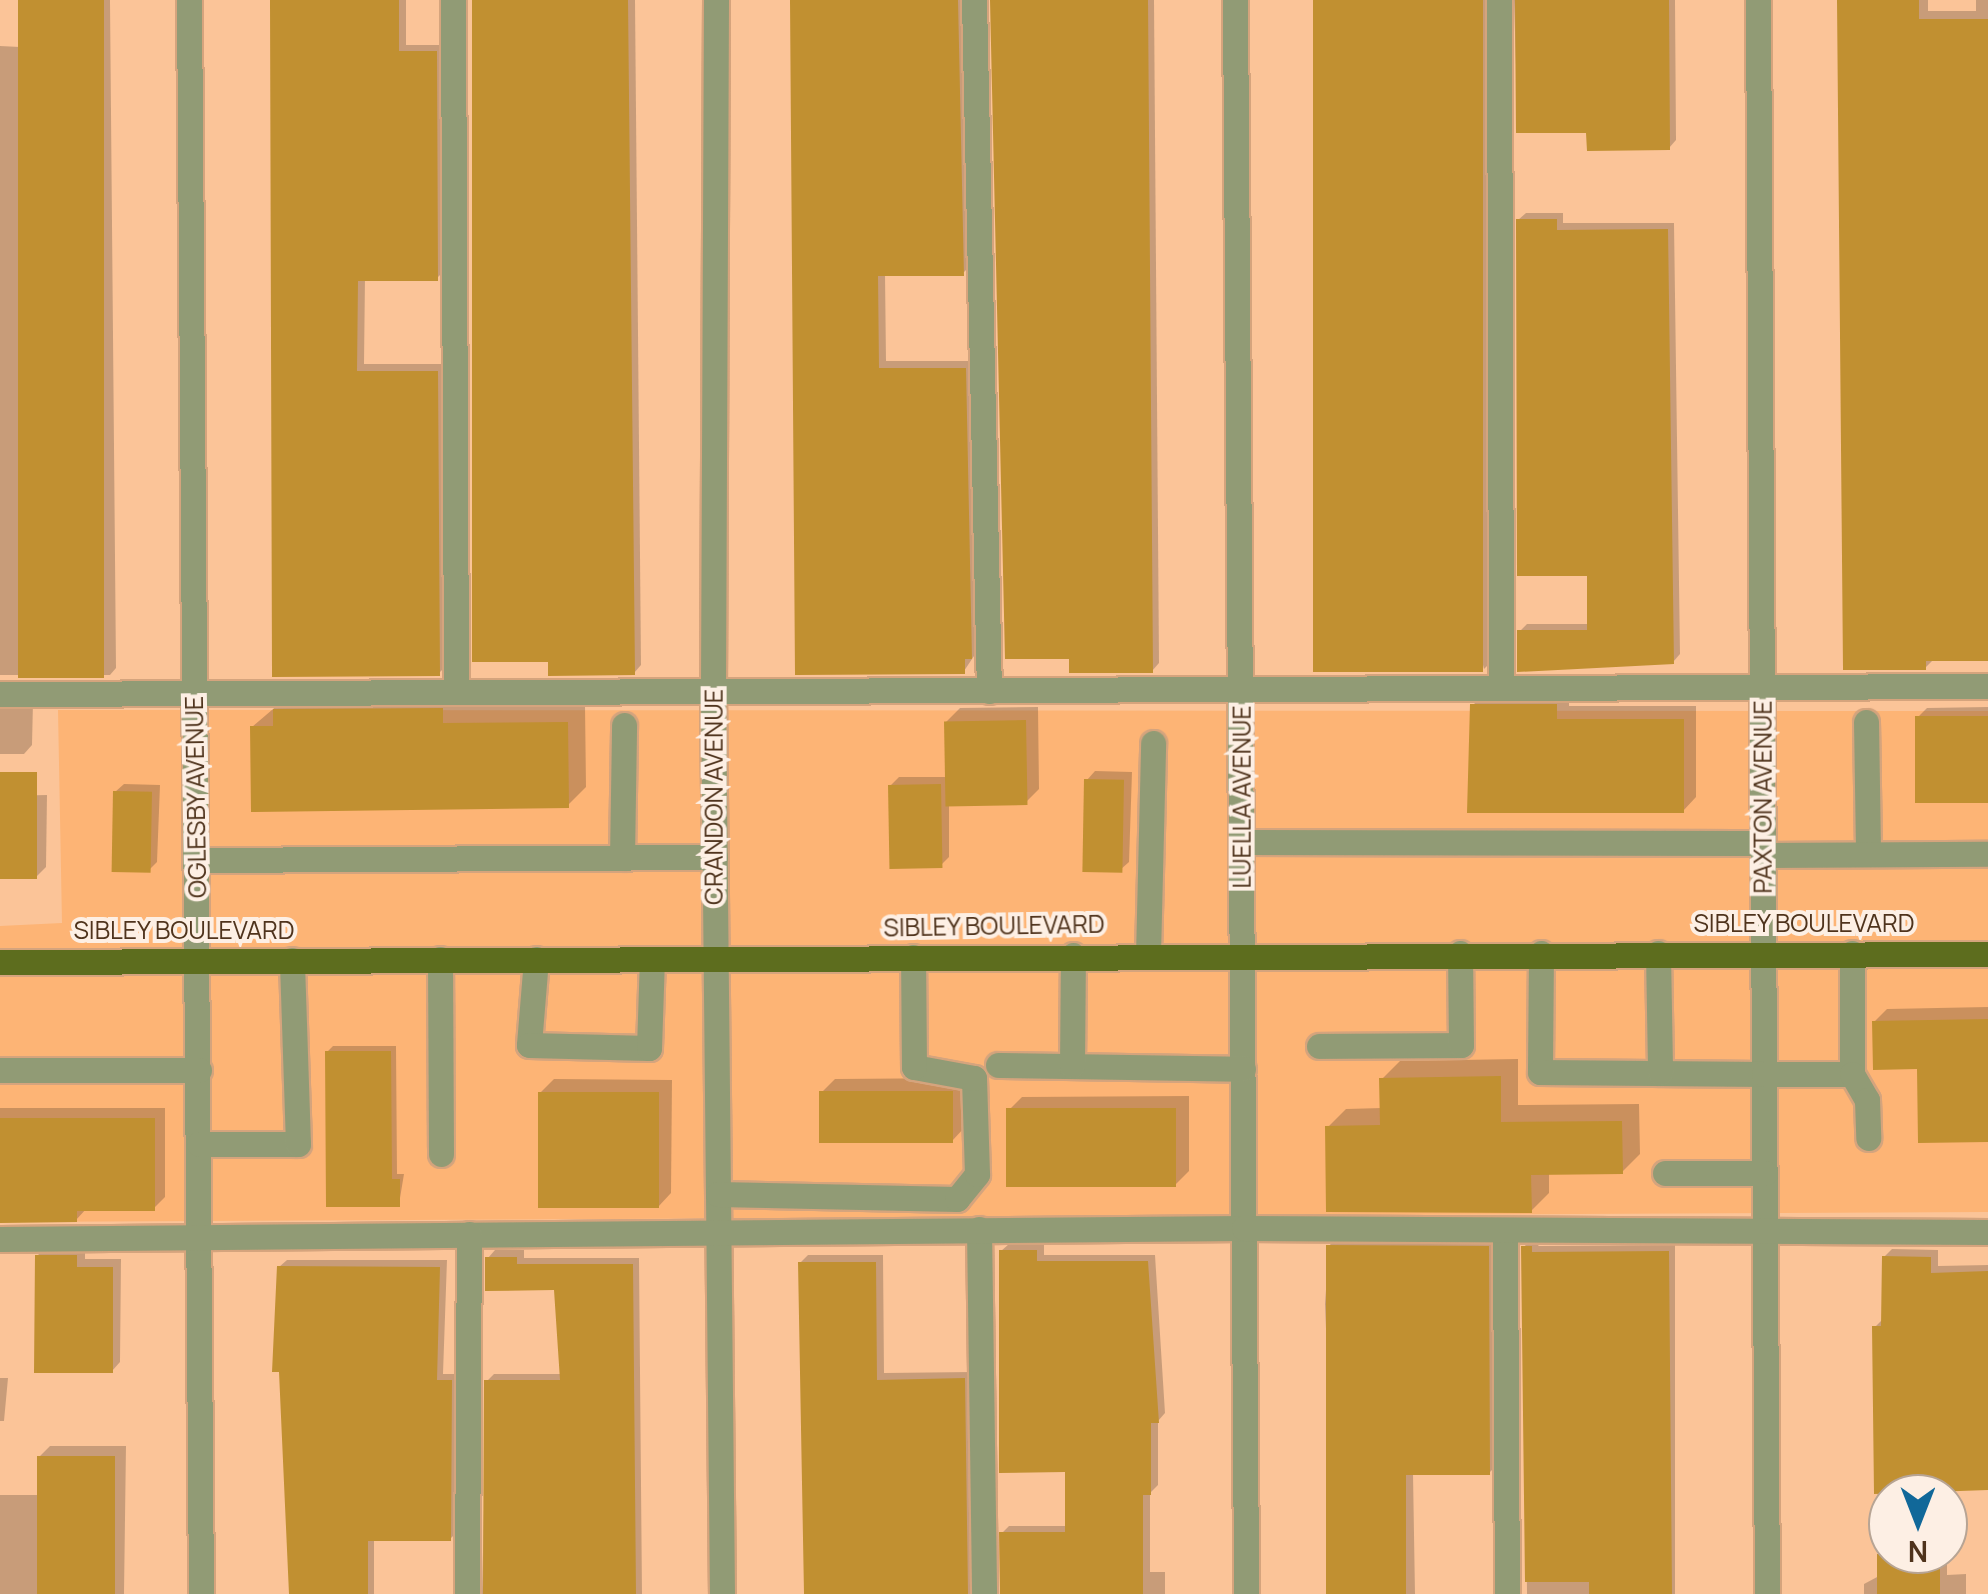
<!DOCTYPE html>
<html>
<head>
<meta charset="utf-8">
<style>
  body { margin:0 }
  #map { position:relative; width:1988px; height:1594px; overflow:hidden; background:#fbc498; font-family:Manrope,sans-serif }
  div>[style] { position:absolute }
  .built>* { inset:0; background:#fdb475 }
  .shadow>* { inset:0; background:#0003 }
  .building>* { inset:0; background:#c19031; transform-origin:0 0 }
  .roads { filter:drop-shadow(2px 0 #d5a47d) drop-shadow(-2px 0 #d5a47d) drop-shadow(0 2px #d5a47d) drop-shadow(0 -2px #d5a47d) }
  .minor>* { height:25px; margin:-12.5px; padding:0 12.5px; transform-origin:12.5px; border-radius:12.5px; background:#919b75 }
  .major>* { height:25px; margin:-12.5px; padding:0 12.5px; transform-origin:12.5px; border-radius:12.5px; background:#5d6d1e }
  span { translate:-50% -50%; white-space:nowrap; text-align:center; line-height:1.15; -webkit-text-stroke:8px #fdefe4; paint-order:stroke }
  .street-label { font-size:25px; color:#4f331c }
  .north { position:absolute; left:1868px; top:1474px; width:100px; height:100px; box-sizing:border-box; background:#fdefe4; border:2px solid #b7a494; border-radius:50%; rotate:180deg; font-size:28px; font-weight:700; line-height:40px; text-align:center; color:#4f331c }
  .north::after { content:''; display:block; margin:auto; width:35px; height:45px; background:#116899; clip-path:polygon(50% 0,100% 100%,50% 72%,0 100%) }
</style>
</head>
<body>
<div id="map">
  <div class="built">
    <div style="clip-path:polygon(58px 710px,1988px 711px,1988px 1212px,0 1222px,0 926px,62px 923px)"></div>
  </div>
  <div class="shadow">
    <div style="clip-path:polygon(20px 0,110px 0,116px 668px,110px 675px,0 675px,0 46px,20px 47px)"></div>
    <div style="clip-path:polygon(273px 0,406px 0,406px 45px,443px 45px,444px 271px,437px 278px,365px 278px,364px 364px,445px 364px,446px 666px,439px 673px,275px 674px)"></div>
    <div style="clip-path:polygon(475px 0,635px 0,641px 665px,634px 673px)"></div>
    <div style="clip-path:polygon(792px 0,965px 0,970px 266px,963px 273px,885px 273px,886px 361px,972px 361px,978px 650px,964px 671px,797px 672px)"></div>
    <div style="clip-path:polygon(993px 0,1154px 0,1159px 663px,1152px 671px)"></div>
    <div style="clip-path:polygon(1315px 0,1489px 0,1491px 662px,1484px 669px)"></div>
    <div style="clip-path:polygon(1514px 0,1675px 0,1676px 140px,1669px 148px,1589px 131px,1518px 131px)"></div>
    <div style="clip-path:polygon(1838px 0,1928px 0,1928px 11px,1976px 11px,1976px 0,1988px 0,1988px 658px,1935px 658px,1925px 668px)"></div>
    <div style="clip-path:polygon(1526px 213px,1563px 213px,1563px 223px,1674px 223px,1680px 654px,1673px 662px,1520px 631px,1527px 624px,1590px 624px,1589px 574px,1518px 220px)"></div>
    <div style="clip-path:polygon(293px 692px,460px 692px,460px 707px,585px 705px,586px 787px,568px 805px,252px 727px)"></div>
    <div style="clip-path:polygon(1486px 692px,1569px 692px,1569px 706px,1696px 706px,1696px 797px,1683px 811px,1473px 705px)"></div>
    <div style="clip-path:polygon(0 699px,33px 702px,32px 745px,24px 754px,0 754px)"></div>
    <div style="clip-path:polygon(1038px 707px,1039px 789px,1026px 802px,949px 803px,949px 857px,941px 865px,890px 786px,899px 777px,947px 777px,946px 722px,960px 708px)"></div>
    <div style="clip-path:polygon(1988px 707px,1988px 800px,1918px 717px,1927px 708px)"></div>
    <div style="clip-path:polygon(1095px 771px,1132px 772px,1129px 862px,1120px 870px,1087px 780px)"></div>
    <div style="clip-path:polygon(124px 784px,160px 785px,157px 862px,149px 870px,115px 792px)"></div>
    <div style="clip-path:polygon(47px 795px,46px 867px,36px 877px,0 877px,0 796px)"></div>
    <div style="clip-path:polygon(1988px 1007px,1988px 1139px,1874px 1022px,1887px 1009px)"></div>
    <div style="clip-path:polygon(333px 1046px,396px 1046px,397px 1174px,404px 1174px,399px 1204px,327px 1052px)"></div>
    <div style="clip-path:polygon(1518px 1059px,1518px 1105px,1639px 1104px,1640px 1154px,1622px 1172px,1549px 1172px,1549px 1193px,1531px 1211px,1328px 1127px,1346px 1109px,1382px 1108px,1382px 1079px,1400px 1061px)"></div>
    <div style="clip-path:polygon(965px 1078px,965px 1127px,952px 1141px,821px 1093px,835px 1079px)"></div>
    <div style="clip-path:polygon(554px 1079px,672px 1080px,671px 1193px,658px 1207px,540px 1093px)"></div>
    <div style="clip-path:polygon(1189px 1096px,1189px 1171px,1175px 1185px,1009px 1110px,1022px 1097px)"></div>
    <div style="clip-path:polygon(0 1108px,165px 1108px,165px 1197px,154px 1208px,87px 1208px,76px 1220px,0 1220px)"></div>
    <div style="clip-path:polygon(1336px 1238px,1495px 1239px,1497px 1465px,1489px 1473px,1413px 1473px,1415px 1594px,1328px 1594px,1326px 1515px,1333px 1507px,1325px 1304px,1329px 1246px)"></div>
    <div style="clip-path:polygon(1531px 1239px,1539px 1246px,1675px 1245px,1675px 1594px,1527px 1594px,1524px 1247px)"></div>
    <div style="clip-path:polygon(1044px 1243px,1044px 1255px,1155px 1255px,1165px 1413px,1158px 1421px,1158px 1485px,1150px 1493px,1150px 1572px,1165px 1572px,1165px 1594px,1083px 1594px,1002px 1533px,1009px 1526px,1068px 1526px,1068px 1470px,1001px 1251px,1009px 1244px)"></div>
    <div style="clip-path:polygon(46px 1247px,85px 1247px,85px 1259px,121px 1259px,120px 1362px,112px 1371px,37px 1256px)"></div>
    <div style="clip-path:polygon(1892px 1249px,1938px 1250px,1938px 1266px,1988px 1265px,1988px 1488px,1888px 1494px,1888px 1554px,1947px 1554px,1947px 1575px,1966px 1574px,1966px 1594px,1864px 1594px,1864px 1584px,1879px 1576px,1875px 1327px,1883px 1319px,1884px 1257px)"></div>
    <div style="clip-path:polygon(495px 1250px,524px 1250px,524px 1258px,639px 1258px,642px 1594px,482px 1594px,487px 1381px,494px 1374px,562px 1374px,557px 1287px,488px 1258px)"></div>
    <div style="clip-path:polygon(808px 1255px,883px 1255px,884px 1373px,971px 1372px,975px 1594px,807px 1594px,800px 1263px)"></div>
    <div style="clip-path:polygon(287px 1260px,447px 1260px,443px 1374px,458px 1374px,457px 1532px,450px 1539px,374px 1539px,374px 1594px,290px 1594px,279px 1267px)"></div>
    <div style="clip-path:polygon(0 1378px,8px 1378px,4px 1421px,0 1421px)"></div>
    <div style="clip-path:polygon(50px 1446px,126px 1446px,124px 1594px,0 1594px,0 1495px,39px 1495px,39px 1457px)"></div>
  </div>
  <div class="building">
    <div style="left:18px;top:0;width:86px;height:678px"></div>
    <div style="clip-path:polygon(270px 0,399px 0,399px 51px,437px 51px,438px 281px,358px 281px,357px 371px,438px 371px,440px 676px,272px 677px)"></div>
    <div style="clip-path:polygon(472px 0,628px 0,635px 675px,548px 676px,548px 662px,472px 662px)"></div>
    <div style="clip-path:polygon(790px 0,958px 0,964px 276px,878px 276px,879px 368px,966px 368px,972px 659px,965px 659px,965px 674px,795px 675px)"></div>
    <div style="clip-path:polygon(990px 0,1148px 0,1153px 673px,1069px 673px,1069px 659px,1005px 659px)"></div>
    <div style="left:1313px;top:0;width:170px;height:672px"></div>
    <div style="clip-path:polygon(1515px 0,1669px 0,1670px 150px,1587px 151px,1586px 133px,1516px 133px)"></div>
    <div style="clip-path:polygon(1837px 0,1919px 0,1919px 19px,1988px 19px,1988px 661px,1926px 661px,1926px 670px,1843px 670px)"></div>
    <div style="clip-path:polygon(1516px 219px,1557px 219px,1557px 230px,1668px 229px,1674px 664px,1517px 672px,1517px 630px,1587px 630px,1587px 576px,1517px 576px)"></div>
    <div style="clip-path:polygon(1470px 704px,1557px 704px,1557px 719px,1684px 719px,1684px 813px,1467px 813px)"></div>
    <div style="clip-path:polygon(443px 708px,443px 723px,568px 722px,569px 808px,251px 812px,250px 726px,273px 726px,273px 709px)"></div>
    <div style="left:1915px;top:716px;width:73px;height:87px"></div>
    <div style="left:1026px;top:720px;width:85px;height:82px;rotate:89deg"></div>
    <div style="left:0;top:772px;width:37px;height:107px"></div>
    <div style="left:1084px;top:779px;width:40px;height:93px;rotate:1deg"></div>
    <div style="left:941px;top:784px;width:84px;height:53px;rotate:89deg"></div>
    <div style="left:113px;top:791px;width:39px;height:81px;rotate:1deg"></div>
    <div style="clip-path:polygon(1988px 1019px,1988px 1142px,1918px 1143px,1917px 1069px,1873px 1070px,1872px 1021px)"></div>
    <div style="clip-path:polygon(325px 1051px,391px 1051px,392px 1179px,400px 1179px,400px 1207px,326px 1207px)"></div>
    <div style="clip-path:polygon(1501px 1076px,1501px 1122px,1622px 1121px,1623px 1174px,1531px 1175px,1532px 1213px,1326px 1212px,1325px 1126px,1380px 1125px,1379px 1078px)"></div>
    <div style="left:953px;top:1091px;width:52px;height:134px;rotate:90deg"></div>
    <div style="left:538px;top:1092px;width:121px;height:116px"></div>
    <div style="left:1176px;top:1108px;width:79px;height:170px;rotate:90deg"></div>
    <div style="clip-path:polygon(0 1118px,155px 1118px,155px 1211px,77px 1211px,77px 1222px,0 1223px)"></div>
    <div style="clip-path:polygon(1326px 1245px,1489px 1246px,1490px 1475px,1406px 1475px,1406px 1594px,1326px 1594px)"></div>
    <div style="clip-path:polygon(1521px 1246px,1532px 1246px,1532px 1252px,1669px 1251px,1672px 1594px,1589px 1594px,1589px 1582px,1525px 1582px)"></div>
    <div style="clip-path:polygon(999px 1250px,1037px 1250px,1037px 1261px,1148px 1261px,1159px 1423px,1151px 1423px,1151px 1495px,1143px 1495px,1143px 1594px,1000px 1594px,999px 1532px,1065px 1532px,1065px 1472px,999px 1473px)"></div>
    <div style="clip-path:polygon(35px 1255px,77px 1255px,77px 1267px,113px 1267px,113px 1373px,34px 1373px)"></div>
    <div style="clip-path:polygon(1882px 1256px,1931px 1257px,1931px 1273px,1988px 1271px,1988px 1490px,1874px 1494px,1872px 1326px,1881px 1326px)"></div>
    <div style="clip-path:polygon(485px 1257px,517px 1257px,517px 1264px,633px 1264px,636px 1594px,483px 1594px,484px 1380px,560px 1380px,554px 1290px,485px 1291px)"></div>
    <div style="clip-path:polygon(798px 1262px,876px 1262px,877px 1380px,965px 1378px,968px 1594px,804px 1594px)"></div>
    <div style="clip-path:polygon(277px 1266px,440px 1267px,437px 1380px,452px 1380px,451px 1541px,368px 1541px,368px 1594px,289px 1594px,279px 1372px,272px 1372px)"></div>
    <div style="left:37px;top:1456px;width:78px;height:138px"></div>
    <div style="left:1877px;top:1554px;width:63px;height:40px"></div>
  </div>
  <div class="roads">
    <div class="minor">
      <div style="left:189px;top:0;width:1594px;rotate:89.57deg"></div>
      <div style="left:453px;top:0;width:692px;rotate:89.75deg"></div>
      <div style="left:716px;top:0;width:692px;rotate:90.25deg"></div>
      <div style="left:713px;top:692px;width:902px;rotate:89.43deg"></div>
      <div style="left:974px;top:0;width:691px;rotate:88.76deg"></div>
      <div style="left:1235px;top:0;width:1594px;rotate:89.6deg"></div>
      <div style="left:1499px;top:0;width:688px;rotate:89.83deg"></div>
      <div style="left:1758px;top:0;width:1594px;rotate:89.68deg"></div>
      <div style="left:0;top:694px;width:1988px;rotate:-0.23deg"></div>
      <div style="left:1866px;top:722px;width:132px;rotate:89.1deg"></div>
      <div style="left:1242px;top:842px;width:521px;rotate:0.11deg"></div>
      <div style="left:1763px;top:855px;width:225px;rotate:-0.3deg"></div>
      <div style="left:622px;top:858px;width:133px;rotate:-89.1deg"></div>
      <div style="left:197px;top:860px;width:518px;rotate:-0.33deg"></div>
      <div style="left:1541px;top:953px;width:119px;rotate:90.5deg"></div>
      <div style="left:1540px;top:1072px;width:224px;rotate:0.5deg"></div>
      <div style="left:1764px;top:1074px;width:88px"></div>
      <div style="left:1852px;top:1074px;width:121px;rotate:-90deg"></div>
      <div style="left:1658px;top:953px;width:120px;rotate:89deg"></div>
      <div style="left:1148px;top:955px;width:212px;rotate:-88.6deg"></div>
      <div style="left:440px;top:959px;width:195px;rotate:89.7deg"></div>
      <div style="left:536px;top:959px;width:86px;rotate:94.7deg"></div>
      <div style="left:529px;top:1045px;width:120px;rotate:1.4deg"></div>
      <div style="left:649px;top:1048px;width:89px;rotate:-88.1deg"></div>
      <div style="left:1319px;top:1046px;width:142px;rotate:-0.4deg"></div>
      <div style="left:1461px;top:1045px;width:92px;rotate:-90.6deg"></div>
      <div style="left:998px;top:1065px;width:245px;rotate:0.9deg"></div>
      <div style="left:1072px;top:1066px;width:111px;rotate:-89.5deg"></div>
      <div style="left:0;top:1070px;width:199px"></div>
      <div style="left:1852px;top:1074px;width:30px;rotate:60deg"></div>
      <div style="left:1867px;top:1100px;width:38px;rotate:88deg"></div>
      <div style="left:199px;top:1144px;width:99px"></div>
      <div style="left:298px;top:1144px;width:184px;rotate:-91.9deg"></div>
      <div style="left:1665px;top:1173px;width:100px"></div>
      <div style="left:718px;top:1194px;width:239px;rotate:1.2deg"></div>
      <div style="left:957px;top:1199px;width:32px;rotate:-51deg"></div>
      <div style="left:977px;top:1174px;width:96px;rotate:-91.8deg"></div>
      <div style="left:974px;top:1078px;width:61px;rotate:-169.6deg"></div>
      <div style="left:914px;top:1067px;width:110px;rotate:-90.5deg"></div>
      <div style="left:979px;top:1229px;width:365px;rotate:89.2deg"></div>
      <div style="left:1505px;top:1231px;width:363px;rotate:89.7deg"></div>
      <div style="left:0;top:1239px;width:1244px;rotate:-0.51deg"></div>
      <div style="left:1244px;top:1228px;width:744px;rotate:0.31deg"></div>
      <div style="left:467px;top:1594px;width:360px;rotate:-89.7deg"></div>
    </div>
    <div class="major">
      <div style="left:0;top:962px;width:1988px;rotate:-0.23deg"></div>
    </div>
  </div>
  <div class="street-label">
    <span style="left:196px;top:797px;rotate:-91deg">OGLESBY AVENUE</span>
    <span style="left:714px;top:797px;rotate:-90deg">CRANDON AVENUE</span>
    <span style="left:1242px;top:797px;rotate:-90deg">LUELLA AVENUE</span>
    <span style="left:1763px;top:797px;rotate:-90deg">PAXTON AVENUE</span>
    <span style="left:1804px;top:923px">SIBLEY BOULEVARD</span>
    <span style="left:994px;top:926px;rotate:-1deg">SIBLEY BOULEVARD</span>
    <span style="left:184px;top:930px">SIBLEY BOULEVARD</span>
  </div>
  <div class="north">N</div>
</div>
</body>
</html>
